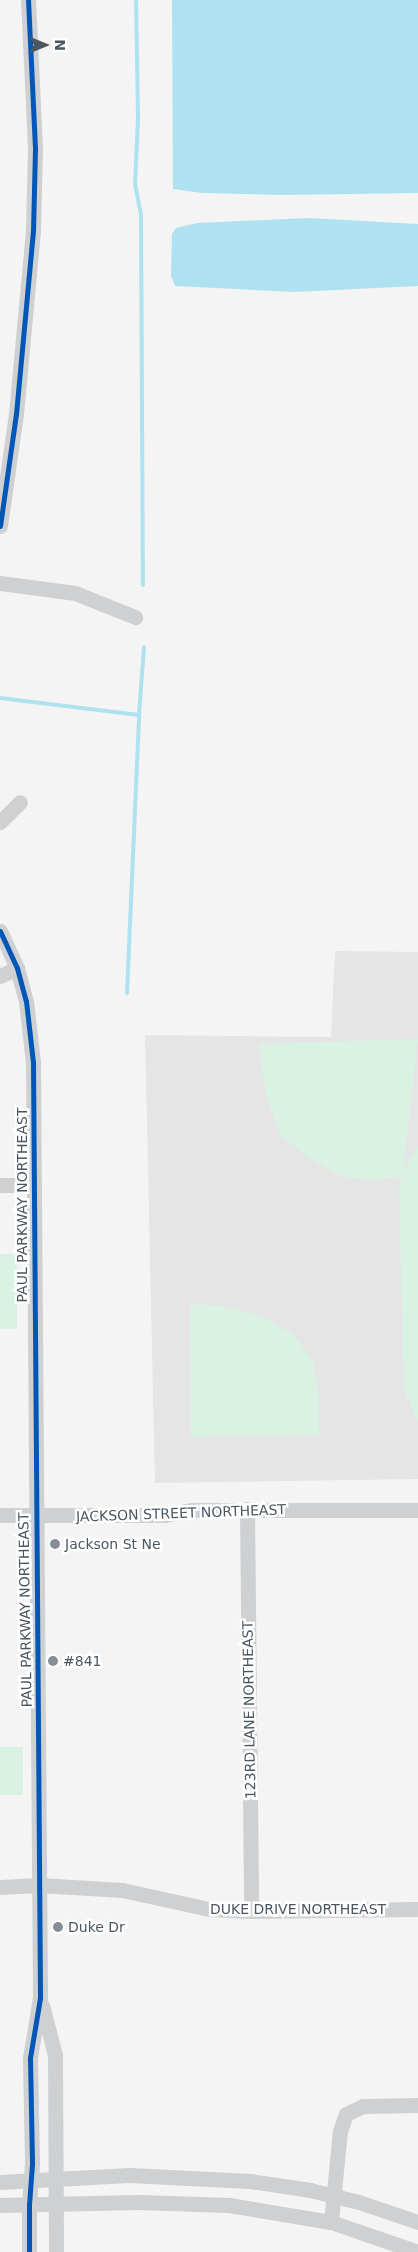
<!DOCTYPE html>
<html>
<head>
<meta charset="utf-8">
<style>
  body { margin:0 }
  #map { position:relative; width:418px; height:2252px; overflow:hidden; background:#f4f4f4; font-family:"DejaVu Sans",sans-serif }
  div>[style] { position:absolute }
  .education>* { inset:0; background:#e6e5e6 }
  .green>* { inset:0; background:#d9f2e3; transform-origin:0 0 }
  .water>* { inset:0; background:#aee2f0 }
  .stream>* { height:4px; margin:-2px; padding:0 2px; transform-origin:2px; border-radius:2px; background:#aee2f0 }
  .minor>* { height:15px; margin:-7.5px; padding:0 7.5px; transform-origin:7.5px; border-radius:7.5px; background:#ced0d2 }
  .cycleway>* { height:5px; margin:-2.5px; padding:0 2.5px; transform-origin:2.5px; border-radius:2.5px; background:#0057b8 }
  .dots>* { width:14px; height:14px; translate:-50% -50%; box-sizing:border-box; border:2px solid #fff; border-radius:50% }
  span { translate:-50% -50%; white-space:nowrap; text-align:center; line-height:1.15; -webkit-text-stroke:5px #fff; paint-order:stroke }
  .street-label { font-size:14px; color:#4a5661 }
  .poi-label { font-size:14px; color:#4a5661 }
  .left { translate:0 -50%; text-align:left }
  .north { position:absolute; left:20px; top:20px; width:50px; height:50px; -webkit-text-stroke:4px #fff; paint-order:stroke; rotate:90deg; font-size:14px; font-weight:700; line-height:20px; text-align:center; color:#4a5661 }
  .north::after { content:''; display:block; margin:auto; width:18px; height:22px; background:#4a5661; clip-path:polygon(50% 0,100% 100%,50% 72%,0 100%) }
</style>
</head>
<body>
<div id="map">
  <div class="education">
    <div style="clip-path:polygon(335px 951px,418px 952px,418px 1479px,155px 1483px,145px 1035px,331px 1037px)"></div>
  </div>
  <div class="green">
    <div style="clip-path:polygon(418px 1039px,403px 1172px,418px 1146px,418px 1421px,404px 1391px,399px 1187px,402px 1176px,374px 1181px,340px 1176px,308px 1157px,281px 1136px,267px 1099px,258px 1044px)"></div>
    <div style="left:17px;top:1254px;width:75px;height:17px;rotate:90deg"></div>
    <div style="clip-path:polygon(190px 1304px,221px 1306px,260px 1315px,294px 1335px,313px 1362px,319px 1397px,319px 1435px,191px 1437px)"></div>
    <div style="left:0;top:1747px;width:23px;height:48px"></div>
  </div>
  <div class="water">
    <div style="clip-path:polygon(172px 0,418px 0,418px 193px,281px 195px,202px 193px,173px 189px)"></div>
    <div style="clip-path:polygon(309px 218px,418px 224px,418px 286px,294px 292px,175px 286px,171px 276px,172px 234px,176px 228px,197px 223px)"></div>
  </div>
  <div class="stream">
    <div style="left:136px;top:0;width:119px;rotate:89deg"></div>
    <div style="left:138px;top:119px;width:65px;rotate:92.6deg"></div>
    <div style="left:135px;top:184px;width:32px;rotate:79deg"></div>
    <div style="left:141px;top:215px;width:370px;rotate:89.7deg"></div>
    <div style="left:0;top:698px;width:140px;rotate:7deg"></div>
    <div style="left:127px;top:993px;width:278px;rotate:-87.5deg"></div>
    <div style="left:139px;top:715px;width:68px;rotate:-85.8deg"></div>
  </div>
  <div class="minor">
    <div style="left:0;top:526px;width:113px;rotate:-81.9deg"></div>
    <div style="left:16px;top:414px;width:184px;rotate:-84.7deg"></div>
    <div style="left:33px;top:231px;width:83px;rotate:-88.6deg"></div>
    <div style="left:35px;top:148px;width:148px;rotate:-92.7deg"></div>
    <div style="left:0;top:583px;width:76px;rotate:7.6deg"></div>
    <div style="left:75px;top:593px;width:65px;rotate:21.8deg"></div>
    <div style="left:0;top:822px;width:28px;rotate:-45deg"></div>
    <div style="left:0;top:931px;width:41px;rotate:65.3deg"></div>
    <div style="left:17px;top:968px;width:34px;rotate:75deg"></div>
    <div style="left:26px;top:1001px;width:61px;rotate:83.5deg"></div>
    <div style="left:33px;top:1062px;width:936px;rotate:89.57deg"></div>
    <div style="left:40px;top:1998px;width:61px;rotate:99.5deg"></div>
    <div style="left:30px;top:2058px;width:106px;rotate:88.9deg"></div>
    <div style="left:32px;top:2164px;width:41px;rotate:94.2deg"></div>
    <div style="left:29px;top:2205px;width:47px;rotate:90deg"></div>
    <div style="left:0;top:976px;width:19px;rotate:-25deg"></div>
    <div style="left:0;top:1185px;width:32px"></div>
    <div style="left:247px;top:1509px;width:402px;rotate:89.4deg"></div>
    <div style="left:0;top:1515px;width:164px"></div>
    <div style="left:164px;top:1515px;width:29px;rotate:-10deg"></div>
    <div style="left:193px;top:1510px;width:225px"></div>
    <div style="left:0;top:1887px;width:39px;rotate:-3deg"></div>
    <div style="left:39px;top:1885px;width:83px;rotate:3.4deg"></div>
    <div style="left:122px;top:1890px;width:89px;rotate:12.3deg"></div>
    <div style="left:209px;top:1909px;width:42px;rotate:2.7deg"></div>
    <div style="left:251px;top:1911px;width:167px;rotate:-0.7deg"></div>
    <div style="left:42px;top:2005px;width:52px;rotate:75.4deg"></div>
    <div style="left:55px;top:2055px;width:197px;rotate:89.7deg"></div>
    <div style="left:0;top:2182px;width:129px;rotate:-3.1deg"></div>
    <div style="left:129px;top:2175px;width:121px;rotate:2.8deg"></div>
    <div style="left:250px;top:2181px;width:61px;rotate:8.5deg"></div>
    <div style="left:310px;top:2190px;width:50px;rotate:13.8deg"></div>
    <div style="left:359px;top:2202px;width:62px;rotate:18.7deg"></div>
    <div style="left:0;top:2205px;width:139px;rotate:-1.2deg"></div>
    <div style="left:139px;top:2202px;width:90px;rotate:1.9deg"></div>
    <div style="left:229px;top:2205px;width:103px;rotate:9.5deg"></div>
    <div style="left:331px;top:2222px;width:92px;rotate:19deg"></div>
    <div style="left:331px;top:2222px;width:91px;rotate:-84.4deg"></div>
    <div style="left:340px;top:2131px;width:18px;rotate:-71deg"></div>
    <div style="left:346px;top:2114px;width:19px;rotate:-25deg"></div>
    <div style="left:363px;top:2106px;width:55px;rotate:-1deg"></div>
  </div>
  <div class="cycleway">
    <div style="left:0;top:526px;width:113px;rotate:-81.9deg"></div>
    <div style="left:16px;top:414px;width:184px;rotate:-84.7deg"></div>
    <div style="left:33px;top:231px;width:83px;rotate:-88.6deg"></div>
    <div style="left:35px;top:148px;width:148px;rotate:-92.7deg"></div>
    <div style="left:0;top:931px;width:41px;rotate:65.3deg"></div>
    <div style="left:17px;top:968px;width:34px;rotate:75deg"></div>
    <div style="left:26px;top:1001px;width:61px;rotate:83.5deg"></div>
    <div style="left:33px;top:1062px;width:936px;rotate:89.57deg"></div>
    <div style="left:40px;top:1998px;width:61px;rotate:99.5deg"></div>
    <div style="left:30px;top:2058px;width:106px;rotate:88.9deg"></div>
    <div style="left:32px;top:2164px;width:41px;rotate:94.2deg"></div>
    <div style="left:29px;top:2205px;width:47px;rotate:90deg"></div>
  </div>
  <div class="dots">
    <div style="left:55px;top:1544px;background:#868d94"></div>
    <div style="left:53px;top:1661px;background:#868d94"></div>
    <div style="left:58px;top:1927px;background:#868d94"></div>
  </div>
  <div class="street-label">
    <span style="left:22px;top:1205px;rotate:-90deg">PAUL PARKWAY NORTHEAST</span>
    <span style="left:181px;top:1513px;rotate:-2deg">JACKSON STREET NORTHEAST</span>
    <span style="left:25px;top:1610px;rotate:-91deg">PAUL PARKWAY NORTHEAST</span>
    <span style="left:249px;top:1710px;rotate:-91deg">123RD LANE NORTHEAST</span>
    <span style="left:298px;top:1909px">DUKE DRIVE NORTHEAST</span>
  </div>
  <div class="poi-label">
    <span class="left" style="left:65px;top:1544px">Jackson St Ne</span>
    <span class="left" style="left:63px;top:1661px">#841</span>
    <span class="left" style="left:68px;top:1927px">Duke Dr</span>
  </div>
  <div class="north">N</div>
</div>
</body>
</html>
